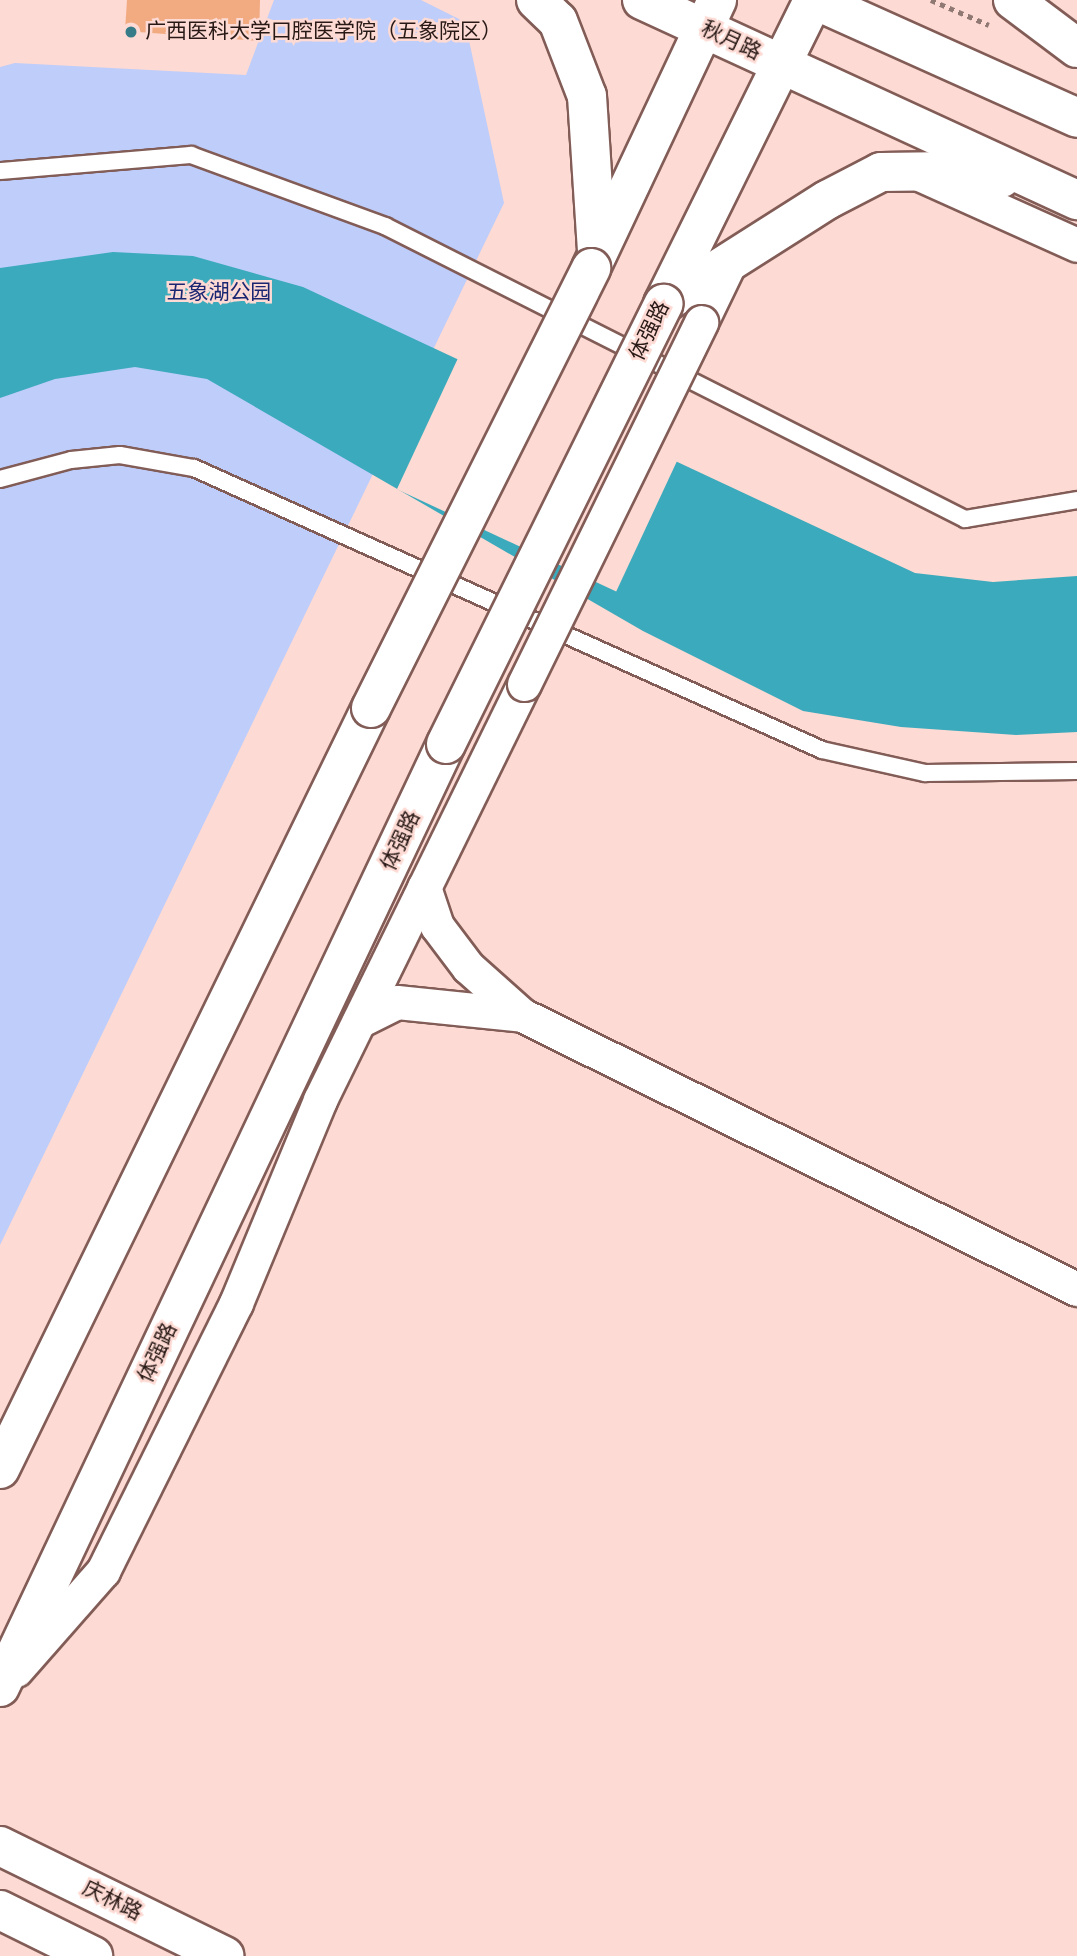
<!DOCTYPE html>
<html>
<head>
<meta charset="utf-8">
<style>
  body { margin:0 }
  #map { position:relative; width:1077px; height:1956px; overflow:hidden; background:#fddad3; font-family:"Alegreya Sans","Noto Sans SC",sans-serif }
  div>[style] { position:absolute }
  .green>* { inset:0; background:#becdfa }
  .water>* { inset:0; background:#3baabc }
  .pier>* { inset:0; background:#fddad3; transform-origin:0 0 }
  .building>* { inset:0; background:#f2aa81 }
  .path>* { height:4.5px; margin-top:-2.25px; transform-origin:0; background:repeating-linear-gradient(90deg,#907873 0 5px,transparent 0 10px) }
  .roads { filter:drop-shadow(2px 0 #825c56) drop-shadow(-2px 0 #825c56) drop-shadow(0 2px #825c56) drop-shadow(0 -2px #825c56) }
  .lane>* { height:16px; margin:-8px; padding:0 8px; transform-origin:8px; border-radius:8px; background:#fff }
  .street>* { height:33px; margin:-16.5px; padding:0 16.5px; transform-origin:16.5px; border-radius:16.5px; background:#fff }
  .secondary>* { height:38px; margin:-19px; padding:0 19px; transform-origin:19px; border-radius:19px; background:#fff }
  .bridges { filter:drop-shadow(2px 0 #825c56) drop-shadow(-2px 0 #825c56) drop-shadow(0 2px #825c56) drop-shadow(0 -2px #825c56) }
  .street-bridge>* { height:33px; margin:-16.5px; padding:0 16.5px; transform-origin:16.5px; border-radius:16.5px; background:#fff }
  .secondary-bridge>* { height:38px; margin:-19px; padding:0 19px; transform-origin:19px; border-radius:19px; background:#fff }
  .dots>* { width:19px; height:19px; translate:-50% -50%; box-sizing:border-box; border:4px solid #fddad3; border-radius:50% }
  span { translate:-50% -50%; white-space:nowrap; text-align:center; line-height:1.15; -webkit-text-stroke:5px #fddad3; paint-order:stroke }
  .poi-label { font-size:21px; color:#281916 }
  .left { translate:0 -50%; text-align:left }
  .street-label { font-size:21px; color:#281916 }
  .park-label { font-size:21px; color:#1a2672 }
</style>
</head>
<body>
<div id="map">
  <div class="green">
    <div style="clip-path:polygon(274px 0,421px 0,465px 22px,504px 203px,0 1245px,0 67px,15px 63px,246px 75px)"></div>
  </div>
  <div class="water">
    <div style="clip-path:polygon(113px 252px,193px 256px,303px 287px,915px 573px,993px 582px,1077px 576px,1077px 732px,1016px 735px,901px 727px,803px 711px,643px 631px,207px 379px,135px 367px,55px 379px,0 398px,0 268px)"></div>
  </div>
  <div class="pier">
    <div style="left:459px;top:356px;width:242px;height:147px;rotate:25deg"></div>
  </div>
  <div class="building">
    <div style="clip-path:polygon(127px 0,260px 0,259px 41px,125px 31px)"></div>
  </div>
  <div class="path">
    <div style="left:931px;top:0;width:63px;rotate:23.3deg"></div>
  </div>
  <div class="roads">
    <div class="lane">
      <div style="left:0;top:171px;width:192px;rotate:-4.8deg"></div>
      <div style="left:191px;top:155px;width:207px;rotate:20.1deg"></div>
      <div style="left:385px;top:226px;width:650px;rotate:26.8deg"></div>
      <div style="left:965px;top:519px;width:114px;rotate:-9.6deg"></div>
      <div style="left:0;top:479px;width:73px;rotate:-15deg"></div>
      <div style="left:71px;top:460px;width:49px;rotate:-5.8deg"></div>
      <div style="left:120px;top:455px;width:75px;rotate:10deg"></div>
      <div style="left:194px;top:468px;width:688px;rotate:24.18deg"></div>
      <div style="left:822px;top:750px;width:106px;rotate:12.6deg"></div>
      <div style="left:925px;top:773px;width:152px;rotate:-0.8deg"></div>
    </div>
    <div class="street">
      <div style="left:917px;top:173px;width:175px;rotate:24.2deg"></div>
      <div style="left:701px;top:322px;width:69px;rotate:-64.2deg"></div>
      <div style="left:522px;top:1015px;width:619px;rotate:26.28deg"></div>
      <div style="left:359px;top:1021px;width:42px;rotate:-26.6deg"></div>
      <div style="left:397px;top:1002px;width:126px;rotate:5.9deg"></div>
      <div style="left:522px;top:1015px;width:72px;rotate:-138.4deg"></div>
      <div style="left:468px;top:967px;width:51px;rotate:-127.1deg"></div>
      <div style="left:437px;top:926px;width:41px;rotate:-108.4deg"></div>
      <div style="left:16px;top:1670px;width:132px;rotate:-48.7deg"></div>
      <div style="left:103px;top:1571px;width:299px;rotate:-63.6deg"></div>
      <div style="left:236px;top:1303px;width:220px;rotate:-67.5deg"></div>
      <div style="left:320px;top:1100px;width:463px;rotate:-63.9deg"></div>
    </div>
    <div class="secondary">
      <div style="left:536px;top:0;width:30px;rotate:44deg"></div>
      <div style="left:558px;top:21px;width:80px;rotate:68.9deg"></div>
      <div style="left:587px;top:96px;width:153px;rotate:86.3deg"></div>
      <div style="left:642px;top:0;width:479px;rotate:24.7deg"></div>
      <div style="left:815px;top:0;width:287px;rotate:24.2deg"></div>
      <div style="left:1013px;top:0;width:80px;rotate:36.9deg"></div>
      <div style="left:591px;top:268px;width:296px;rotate:-64.8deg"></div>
      <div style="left:663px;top:304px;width:194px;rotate:-32.4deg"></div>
      <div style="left:827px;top:200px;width:61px;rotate:-27.4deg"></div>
      <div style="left:881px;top:172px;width:71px;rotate:-0.8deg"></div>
      <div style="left:952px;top:171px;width:50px;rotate:8deg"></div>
      <div style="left:663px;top:304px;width:339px;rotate:-63.7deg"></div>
      <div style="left:0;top:1469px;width:847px;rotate:-64.01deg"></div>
      <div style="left:0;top:1687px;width:1043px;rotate:-64.69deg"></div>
      <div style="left:0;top:1846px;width:250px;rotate:26.1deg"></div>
      <div style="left:0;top:1910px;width:104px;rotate:26.3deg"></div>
    </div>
  </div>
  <div class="bridges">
    <div class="street-bridge">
      <div style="left:524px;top:684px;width:403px;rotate:-63.9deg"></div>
    </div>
    <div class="secondary-bridge">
      <div style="left:371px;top:708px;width:492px;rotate:-63.4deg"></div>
      <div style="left:446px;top:744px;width:491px;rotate:-63.7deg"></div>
    </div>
  </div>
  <div class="dots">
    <div style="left:131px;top:32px;background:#367c88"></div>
  </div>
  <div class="poi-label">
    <span class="left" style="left:145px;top:32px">广西医科大学口腔医学院（五象院区）</span>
  </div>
  <div class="street-label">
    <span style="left:731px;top:41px;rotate:25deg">秋月路</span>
    <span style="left:650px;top:331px;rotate:-64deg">体强路</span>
    <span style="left:401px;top:841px;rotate:-65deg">体强路</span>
    <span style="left:158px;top:1353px;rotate:-65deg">体强路</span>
    <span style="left:112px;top:1901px;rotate:26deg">庆林路</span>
  </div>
  <div class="park-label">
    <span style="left:219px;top:293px">五象湖公园</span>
  </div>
</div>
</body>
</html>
